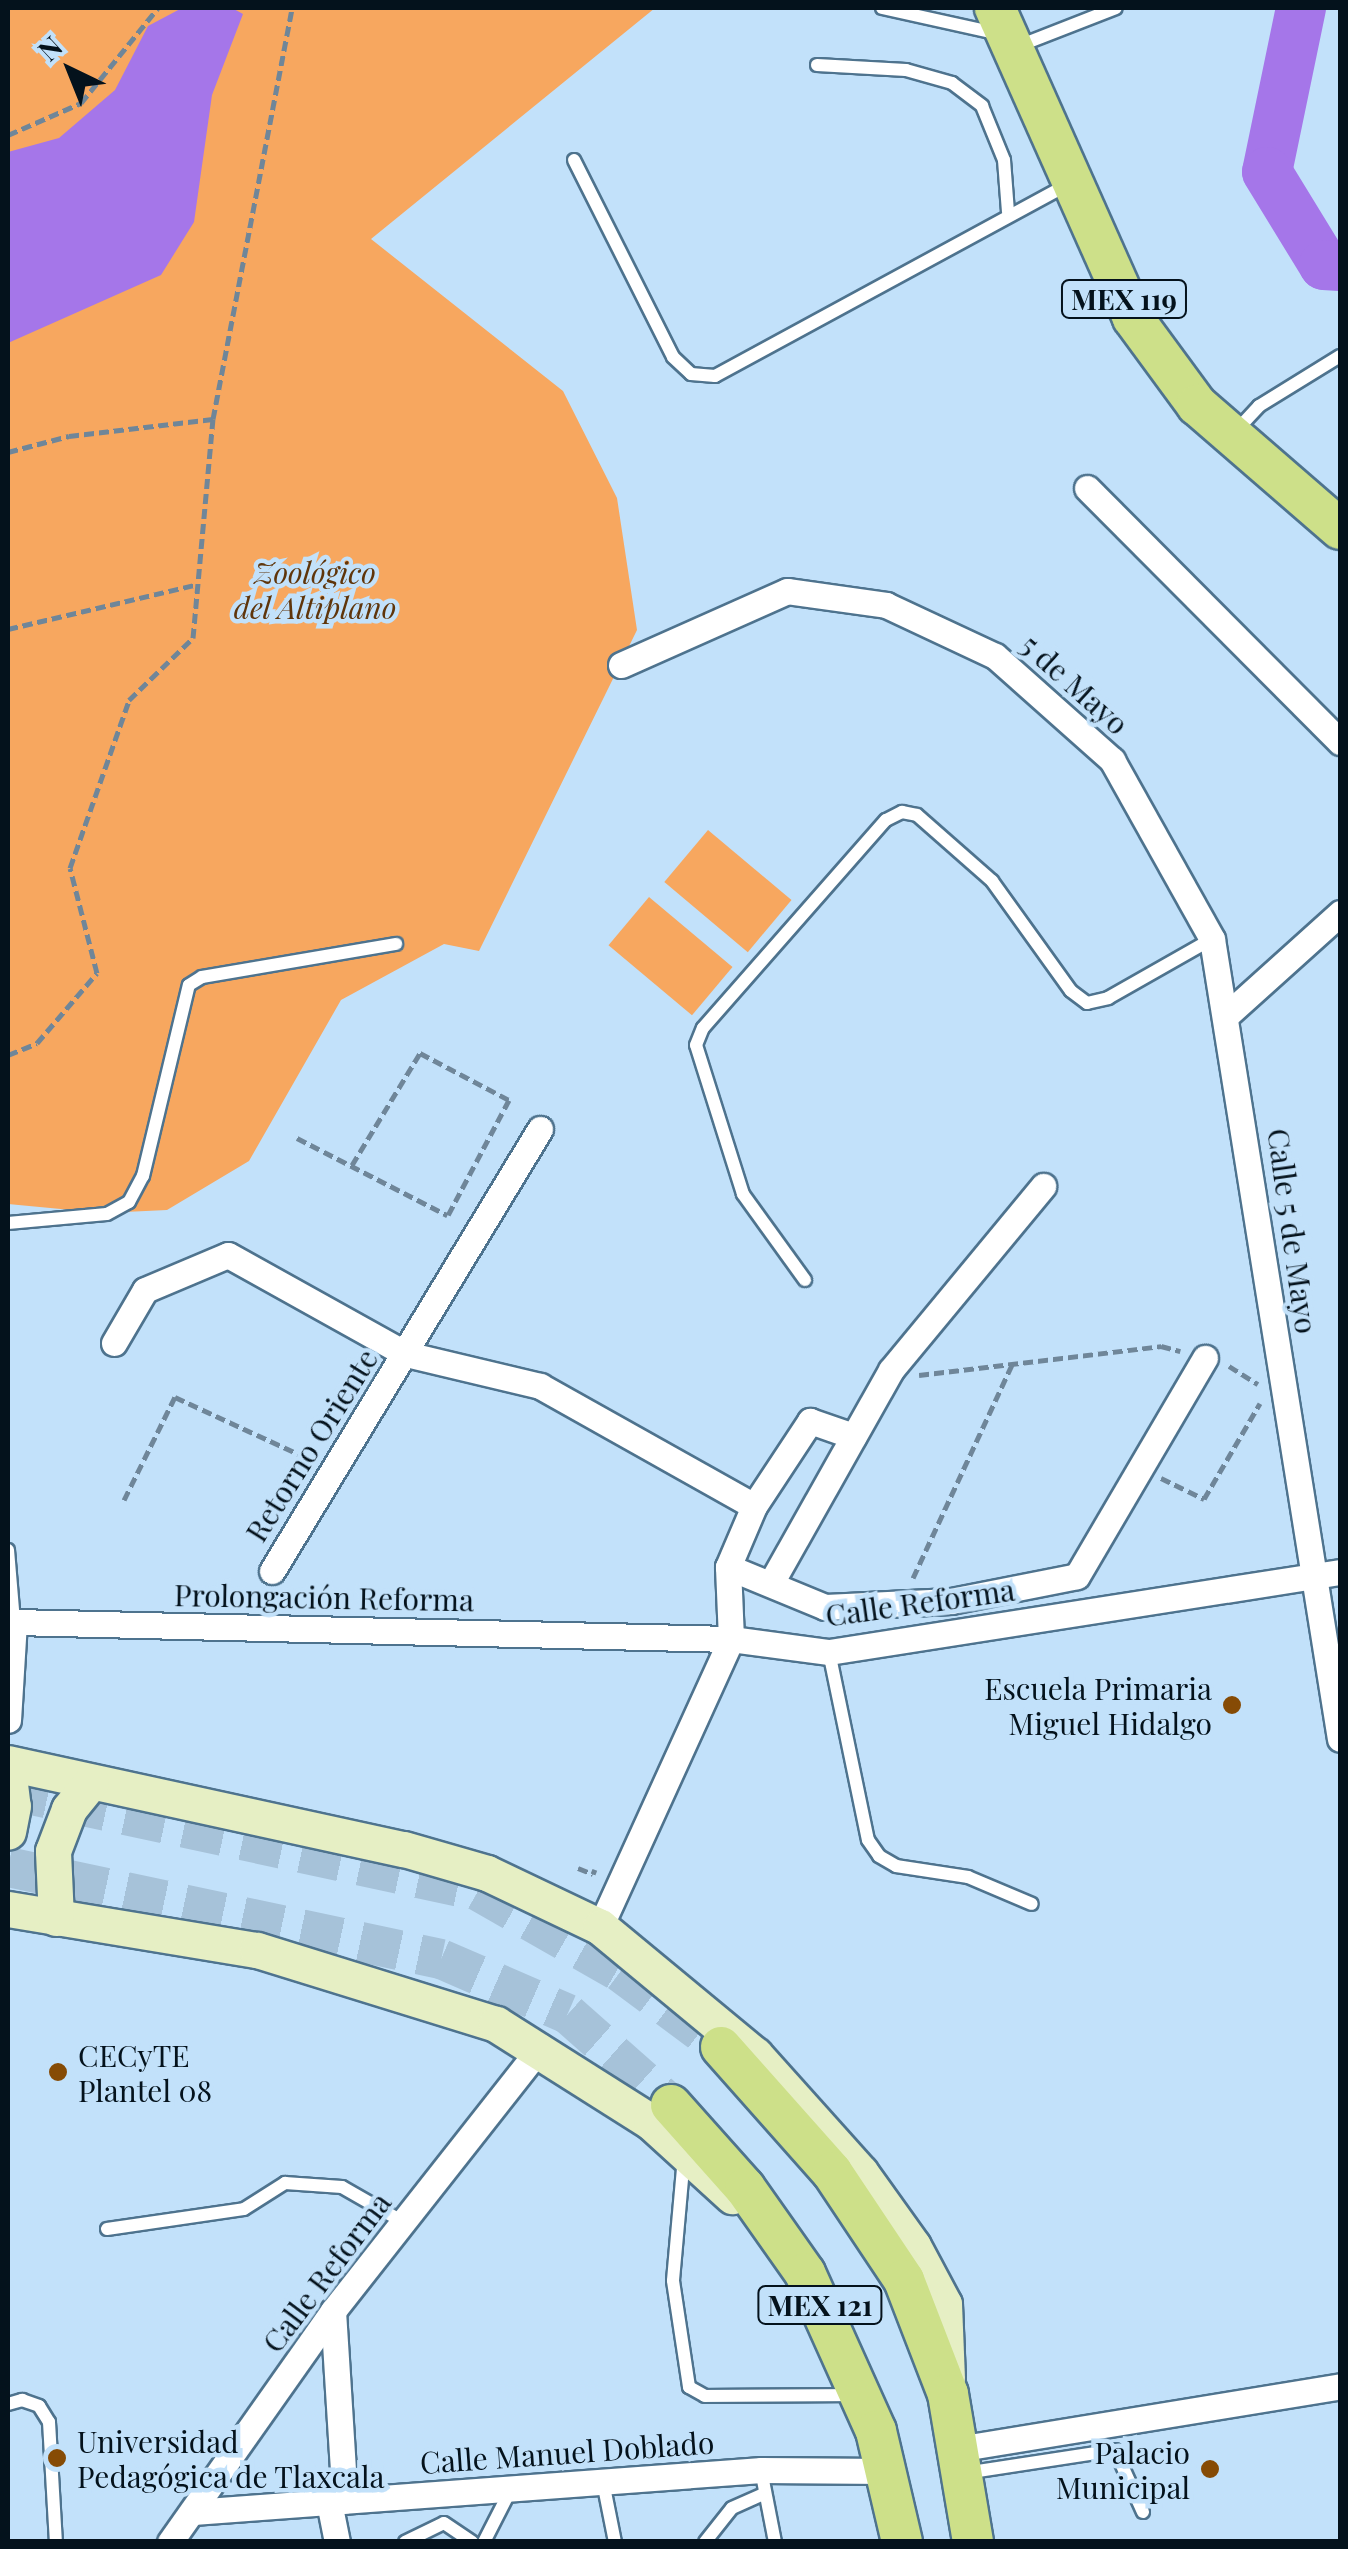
<!DOCTYPE html>
<html>
<head>
<meta charset="utf-8">
<style>
  body { margin:0 }
  #map { position:relative; width:1348px; height:2549px; overflow:hidden; background:#c2e1fa; font-family:"Playfair Display",serif }
  div>[style] { position:absolute }
  .green>* { inset:0; background:#f7a75f; transform-origin:0 0 }
  .water>* { inset:0; background:#a576e9 }
  .river>* { height:50px; margin:-25px; padding:0 25px; transform-origin:25px; border-radius:25px; background:#a576e9 }
  .primary-tunnel>* { height:40px; margin-top:-20px; transform-origin:0; background:repeating-linear-gradient(90deg,#a6c2d9 0 40px,transparent 0 60px) }
  .path>* { height:5px; margin-top:-2.5px; transform-origin:0; background:repeating-linear-gradient(90deg,#6f8699 0 10px,transparent 0 15px) }
  .roads { filter:drop-shadow(2px 0 #4e738e) drop-shadow(-2px 0 #4e738e) drop-shadow(0 2px #4e738e) drop-shadow(0 -2px #4e738e) }
  .lane>* { height:12px; margin:-6px; padding:0 6px; transform-origin:6px; border-radius:6px; background:#fff }
  .street>* { height:25px; margin:-12.5px; padding:0 12.5px; transform-origin:12.5px; border-radius:12.5px; background:#fff }
  .secondary>* { height:35px; margin:-17.5px; padding:0 17.5px; transform-origin:17.5px; border-radius:17.5px; background:#e6efc4 }
  .primary>* { height:40px; margin:-20px; padding:0 20px; transform-origin:20px; border-radius:20px; background:#cde089 }
  .dots>* { width:28px; height:28px; translate:-50% -50%; box-sizing:border-box; border:5px solid #c2e1fa; border-radius:50% }
  span { translate:-50% -50%; white-space:nowrap; text-align:center; line-height:1.15; -webkit-text-stroke:9px #c2e1fa; paint-order:stroke }
  .shield-label span { padding:2px 8px; background:#c2e1fa; border:2px solid; border-radius:8px; -webkit-text-stroke-width:0 }
  .shield-label { font-size:28px; color:#04121c; font-weight:700 }
  .park-label { font-size:30px; color:#5f350a; font-style:italic }
  .street-label { font-size:30px; color:#04121c }
  .poi-label { font-size:30px; color:#04121c }
  .right { translate:-100% -50%; text-align:right }
  .left { translate:0 -50%; text-align:left }
  .frame { position:absolute; inset:0; border:10px solid #04121c; pointer-events:none }
  .north { position:absolute; left:20px; top:20px; width:100px; height:100px; -webkit-text-stroke:8px #c2e1fa; paint-order:stroke; rotate:317deg; font-size:28px; font-weight:700; line-height:40px; text-align:center; color:#04121c }
  .north::after { content:''; display:block; margin:auto; width:35px; height:45px; background:#04121c; clip-path:polygon(50% 0,100% 100%,50% 72%,0 100%) }
</style>
</head>
<body>
<div id="map">
  <div class="green">
    <div style="clip-path:polygon(8px 8px,655px 8px,371px 239px,563px 391px,617px 498px,637px 630px,479px 951px,444px 944px,341px 1000px,249px 1161px,167px 1210px,103px 1213px,8px 1204px)"></div>
    <div style="left:708px;top:830px;width:109px;height:68px;rotate:40deg"></div>
    <div style="left:649px;top:897px;width:109px;height:63px;rotate:40deg"></div>
  </div>
  <div class="water">
    <div style="clip-path:polygon(182px 8px,232px 8px,243px 14px,212px 95px,194px 222px,161px 275px,8px 343px,8px 152px,59px 138px,115px 90px,148px 26px)"></div>
  </div>
  <div class="river">
    <div style="left:1301px;top:8px;width:167px;rotate:101.7deg"></div>
    <div style="left:1267px;top:172px;width:109px;rotate:58.5deg"></div>
    <div style="left:1324px;top:265px;width:16px;rotate:4deg"></div>
  </div>
  <div class="primary-tunnel">
    <div style="left:8px;top:1790px;width:481px;rotate:12.1deg"></div>
    <div style="left:478px;top:1891px;width:163px;rotate:29.7deg"></div>
    <div style="left:620px;top:1972px;width:126px;rotate:36.6deg"></div>
    <div style="left:8px;top:1867px;width:443px;rotate:12deg"></div>
    <div style="left:441px;top:1959px;width:138px;rotate:23.4deg"></div>
    <div style="left:568px;top:2014px;width:137px;rotate:41.5deg"></div>
  </div>
  <div class="path">
    <div style="left:8px;top:135px;width:80px;rotate:-23.7deg"></div>
    <div style="left:81px;top:103px;width:122px;rotate:-51deg"></div>
    <div style="left:8px;top:452px;width:63px;rotate:-14.7deg"></div>
    <div style="left:69px;top:436px;width:145px;rotate:-6.7deg"></div>
    <div style="left:8px;top:629px;width:191px;rotate:-13.3deg"></div>
    <div style="left:8px;top:1055px;width:31px;rotate:-22deg"></div>
    <div style="left:37px;top:1043px;width:92px;rotate:-49.4deg"></div>
    <div style="left:97px;top:973px;width:108px;rotate:-104.4deg"></div>
    <div style="left:70px;top:868px;width:178px;rotate:-70.6deg"></div>
    <div style="left:129px;top:700px;width:89px;rotate:-44.1deg"></div>
    <div style="left:193px;top:638px;width:220px;rotate:-84.8deg"></div>
    <div style="left:213px;top:419px;width:419px;rotate:-79.1deg"></div>
    <div style="left:297px;top:1138px;width:169px;rotate:27.2deg"></div>
    <div style="left:352px;top:1165px;width:131px;rotate:-58.7deg"></div>
    <div style="left:420px;top:1053px;width:101px;rotate:27.8deg"></div>
    <div style="left:509px;top:1100px;width:130px;rotate:117.9deg"></div>
    <div style="left:1229px;top:1366px;width:34px;rotate:32deg"></div>
    <div style="left:919px;top:1375px;width:244px;rotate:-6.8deg"></div>
    <div style="left:1161px;top:1346px;width:20px;rotate:15deg"></div>
    <div style="left:1161px;top:1478px;width:48px;rotate:26deg"></div>
    <div style="left:1204px;top:1499px;width:111px;rotate:-59.7deg"></div>
    <div style="left:124px;top:1500px;width:115px;rotate:-63.7deg"></div>
    <div style="left:175px;top:1397px;width:148px;rotate:24.8deg"></div>
    <div style="left:913px;top:1578px;width:237px;rotate:-65.1deg"></div>
    <div style="left:578px;top:1868px;width:16px;rotate:22deg"></div>
    <div style="left:593px;top:1874px;width:5px;rotate:-68deg"></div>
  </div>
  <div class="roads">
    <div class="lane">
      <div style="left:882px;top:8px;width:120px;rotate:12.5deg"></div>
      <div style="left:1016px;top:47px;width:107px;rotate:-21.3deg"></div>
      <div style="left:817px;top:65px;width:89px;rotate:3.2deg"></div>
      <div style="left:906px;top:70px;width:48px;rotate:15.8deg"></div>
      <div style="left:952px;top:83px;width:38px;rotate:37deg"></div>
      <div style="left:982px;top:106px;width:58px;rotate:67.8deg"></div>
      <div style="left:1004px;top:160px;width:52px;rotate:85.6deg"></div>
      <div style="left:574px;top:160px;width:220px;rotate:63.3deg"></div>
      <div style="left:673px;top:357px;width:25px;rotate:43deg"></div>
      <div style="left:691px;top:374px;width:24px;rotate:5deg"></div>
      <div style="left:715px;top:376px;width:400px;rotate:-28.5deg"></div>
      <div style="left:1234px;top:433px;width:37px;rotate:-47deg"></div>
      <div style="left:1259px;top:406px;width:95px;rotate:-31.7deg"></div>
      <div style="left:8px;top:1223px;width:99px;rotate:-5.2deg"></div>
      <div style="left:107px;top:1214px;width:25px;rotate:-29deg"></div>
      <div style="left:129px;top:1202px;width:30px;rotate:-62deg"></div>
      <div style="left:143px;top:1176px;width:196px;rotate:-76.5deg"></div>
      <div style="left:189px;top:985px;width:15px;rotate:-32deg"></div>
      <div style="left:202px;top:977px;width:197px;rotate:-9.7deg"></div>
      <div style="left:805px;top:1280px;width:106px;rotate:-125.8deg"></div>
      <div style="left:743px;top:1194px;width:156px;rotate:-107.5deg"></div>
      <div style="left:696px;top:1045px;width:18px;rotate:-68deg"></div>
      <div style="left:703px;top:1028px;width:277px;rotate:-48.7deg"></div>
      <div style="left:886px;top:820px;width:18px;rotate:-27deg"></div>
      <div style="left:902px;top:812px;width:15px;rotate:11deg"></div>
      <div style="left:917px;top:815px;width:100px;rotate:41.3deg"></div>
      <div style="left:992px;top:881px;width:135px;rotate:54.3deg"></div>
      <div style="left:1071px;top:991px;width:20px;rotate:37deg"></div>
      <div style="left:1087px;top:1003px;width:22px;rotate:-13deg"></div>
      <div style="left:1108px;top:998px;width:120px;rotate:-29.6deg"></div>
      <div style="left:8px;top:1550px;width:72px;rotate:85.2deg"></div>
      <div style="left:829px;top:1652px;width:192px;rotate:78.3deg"></div>
      <div style="left:868px;top:1840px;width:19px;rotate:55deg"></div>
      <div style="left:879px;top:1856px;width:20px;rotate:30deg"></div>
      <div style="left:896px;top:1866px;width:73px;rotate:8.7deg"></div>
      <div style="left:968px;top:1877px;width:69px;rotate:22.9deg"></div>
      <div style="left:684px;top:2157px;width:124px;rotate:95.1deg"></div>
      <div style="left:673px;top:2281px;width:107px;rotate:81.4deg"></div>
      <div style="left:689px;top:2387px;width:18px;rotate:29deg"></div>
      <div style="left:705px;top:2396px;width:150px;rotate:-0.4deg"></div>
      <div style="left:107px;top:2229px;width:138px;rotate:-8.3deg"></div>
      <div style="left:244px;top:2209px;width:49px;rotate:-32.4deg"></div>
      <div style="left:285px;top:2183px;width:57px;rotate:4deg"></div>
      <div style="left:342px;top:2187px;width:70px;rotate:29.8deg"></div>
      <div style="left:8px;top:2404px;width:15px;rotate:-16deg"></div>
      <div style="left:22px;top:2400px;width:18px;rotate:19deg"></div>
      <div style="left:39px;top:2406px;width:19px;rotate:58deg"></div>
      <div style="left:49px;top:2422px;width:120px;rotate:86.7deg"></div>
      <div style="left:761px;top:2470px;width:73px;rotate:79deg"></div>
      <div style="left:965px;top:2473px;width:152px;rotate:-8.7deg"></div>
      <div style="left:1115px;top:2450px;width:68px;rotate:65.7deg"></div>
      <div style="left:603px;top:2482px;width:61px;rotate:78.7deg"></div>
      <div style="left:405px;top:2542px;width:43px;rotate:-26deg"></div>
      <div style="left:444px;top:2523px;width:34px;rotate:34deg"></div>
      <div style="left:484px;top:2542px;width:59px;rotate:-63deg"></div>
      <div style="left:705px;top:2542px;width:43px;rotate:-51.5deg"></div>
      <div style="left:732px;top:2508px;width:36px;rotate:-24deg"></div>
    </div>
    <div class="street">
      <div style="left:1087px;top:488px;width:359px;rotate:45.1deg"></div>
      <div style="left:621px;top:665px;width:182px;rotate:-24deg"></div>
      <div style="left:787px;top:591px;width:100px;rotate:8deg"></div>
      <div style="left:886px;top:605px;width:120px;rotate:25.1deg"></div>
      <div style="left:995px;top:656px;width:157px;rotate:41.6deg"></div>
      <div style="left:1112px;top:760px;width:205px;rotate:60.8deg"></div>
      <div style="left:1212px;top:939px;width:810px;rotate:80.91deg"></div>
      <div style="left:1228px;top:1014px;width:151px;rotate:-42deg"></div>
      <div style="left:114px;top:1343px;width:61px;rotate:-59.7deg"></div>
      <div style="left:145px;top:1290px;width:90px;rotate:-22.9deg"></div>
      <div style="left:228px;top:1255px;width:204px;rotate:29.1deg"></div>
      <div style="left:406px;top:1354px;width:138px;rotate:13.4deg"></div>
      <div style="left:540px;top:1386px;width:245px;rotate:29.3deg"></div>
      <div style="left:728px;top:1567px;width:105px;rotate:22.4deg"></div>
      <div style="left:825px;top:1607px;width:126px;rotate:-2.7deg"></div>
      <div style="left:951px;top:1601px;width:128px;rotate:-11.2deg"></div>
      <div style="left:1077px;top:1576px;width:253px;rotate:-59.6deg"></div>
      <div style="left:272px;top:1571px;width:517px;rotate:-58.77deg"></div>
      <div style="left:771px;top:1583px;width:244px;rotate:-60.6deg"></div>
      <div style="left:891px;top:1370px;width:239px;rotate:-50.4deg"></div>
      <div style="left:8px;top:1720px;width:98px;rotate:-86.5deg"></div>
      <div style="left:14px;top:1622px;width:717px;rotate:1.36deg"></div>
      <div style="left:731px;top:1639px;width:99px;rotate:7.6deg"></div>
      <div style="left:829px;top:1652px;width:517px;rotate:-8.9deg"></div>
      <div style="left:600px;top:1927px;width:316px;rotate:-65.5deg"></div>
      <div style="left:731px;top:1639px;width:72px;rotate:-92.4deg"></div>
      <div style="left:728px;top:1567px;width:66px;rotate:-66.9deg"></div>
      <div style="left:754px;top:1506px;width:102px;rotate:-56.6deg"></div>
      <div style="left:810px;top:1421px;width:46px;rotate:19.2deg"></div>
      <div style="left:333px;top:2311px;width:190px;rotate:86.4deg"></div>
      <div style="left:957px;top:2449px;width:388px;rotate:-9.3deg"></div>
      <div style="left:329px;top:2502px;width:41px;rotate:78.7deg"></div>
      <div style="left:193px;top:2512px;width:570px;rotate:-4.23deg"></div>
      <div style="left:761px;top:2470px;width:126px;rotate:0.5deg"></div>
      <div style="left:170px;top:2542px;width:283px;rotate:-54.8deg"></div>
      <div style="left:333px;top:2311px;width:336px;rotate:-51.8deg"></div>
    </div>
    <div class="secondary">
      <div style="left:8px;top:1763px;width:405px;rotate:12.3deg"></div>
      <div style="left:404px;top:1849px;width:86px;rotate:16.1deg"></div>
      <div style="left:487px;top:1873px;width:125px;rotate:25.5deg"></div>
      <div style="left:600px;top:1927px;width:201px;rotate:39.6deg"></div>
      <div style="left:755px;top:2055px;width:157px;rotate:48.1deg"></div>
      <div style="left:860px;top:2172px;width:91px;rotate:54.4deg"></div>
      <div style="left:913px;top:2246px;width:66px;rotate:61.9deg"></div>
      <div style="left:944px;top:2304px;width:74px;rotate:87.7deg"></div>
      <div style="left:8px;top:1768px;width:38px;rotate:83deg"></div>
      <div style="left:13px;top:1806px;width:26px;rotate:101deg"></div>
      <div style="left:8px;top:1909px;width:252px;rotate:9.4deg"></div>
      <div style="left:257px;top:1950px;width:250px;rotate:17.2deg"></div>
      <div style="left:496px;top:2024px;width:183px;rotate:32.3deg"></div>
      <div style="left:651px;top:2122px;width:110px;rotate:42.4deg"></div>
      <div style="left:56px;top:1918px;width:67px;rotate:-92.6deg"></div>
      <div style="left:53px;top:1851px;width:45px;rotate:-69.1deg"></div>
      <div style="left:69px;top:1809px;width:35px;rotate:-51deg"></div>
    </div>
    <div class="primary">
      <div style="left:995px;top:8px;width:339px;rotate:66deg"></div>
      <div style="left:1133px;top:318px;width:108px;rotate:53.7deg"></div>
      <div style="left:1197px;top:405px;width:189px;rotate:40.9deg"></div>
      <div style="left:721px;top:2047px;width:167px;rotate:48.4deg"></div>
      <div style="left:832px;top:2172px;width:130px;rotate:56.3deg"></div>
      <div style="left:904px;top:2280px;width:122px;rotate:68.9deg"></div>
      <div style="left:948px;top:2394px;width:150px;rotate:80.4deg"></div>
      <div style="left:671px;top:2105px;width:111px;rotate:48.3deg"></div>
      <div style="left:745px;top:2188px;width:104px;rotate:54.8deg"></div>
      <div style="left:805px;top:2273px;width:173px;rotate:65.8deg"></div>
      <div style="left:876px;top:2431px;width:114px;rotate:76.8deg"></div>
    </div>
  </div>
  <div class="dots">
    <div style="left:1232px;top:1705px;background:#864b05"></div>
    <div style="left:58px;top:2072px;background:#864b05"></div>
    <div style="left:57px;top:2458px;background:#864b05"></div>
    <div style="left:1210px;top:2469px;background:#864b05"></div>
  </div>
  <div class="shield-label">
    <span style="left:1124px;top:299px">MEX 119</span>
    <span style="left:820px;top:2305px">MEX 121</span>
  </div>
  <div class="park-label">
    <span style="left:315px;top:589px">Zoológico<br>del Altiplano</span>
  </div>
  <div class="street-label">
    <span style="left:1075px;top:684px;rotate:42deg">5 de Mayo</span>
    <span style="left:1293px;top:1231px;rotate:82deg">Calle 5 de Mayo</span>
    <span style="left:311px;top:1445px;rotate:-58deg">Retorno Oriente</span>
    <span style="left:324px;top:1597px;rotate:1deg">Prolongación Reforma</span>
    <span style="left:920px;top:1602px;rotate:-8deg">Calle Reforma</span>
    <span style="left:326px;top:2272px;rotate:-53deg">Calle Reforma</span>
    <span style="left:567px;top:2452px;rotate:-4deg">Calle Manuel Doblado</span>
  </div>
  <div class="poi-label">
    <span class="right" style="left:1212px;top:1705px">Escuela Primaria<br>Miguel Hidalgo</span>
    <span class="left" style="left:78px;top:2072px">CECyTE<br>Plantel 08</span>
    <span class="left" style="left:77px;top:2458px">Universidad<br>Pedagógica de Tlaxcala</span>
    <span class="right" style="left:1190px;top:2469px">Palacio<br>Municipal</span>
  </div>
  <div class="frame"></div>
  <div class="north">N</div>
</div>
</body>
</html>
